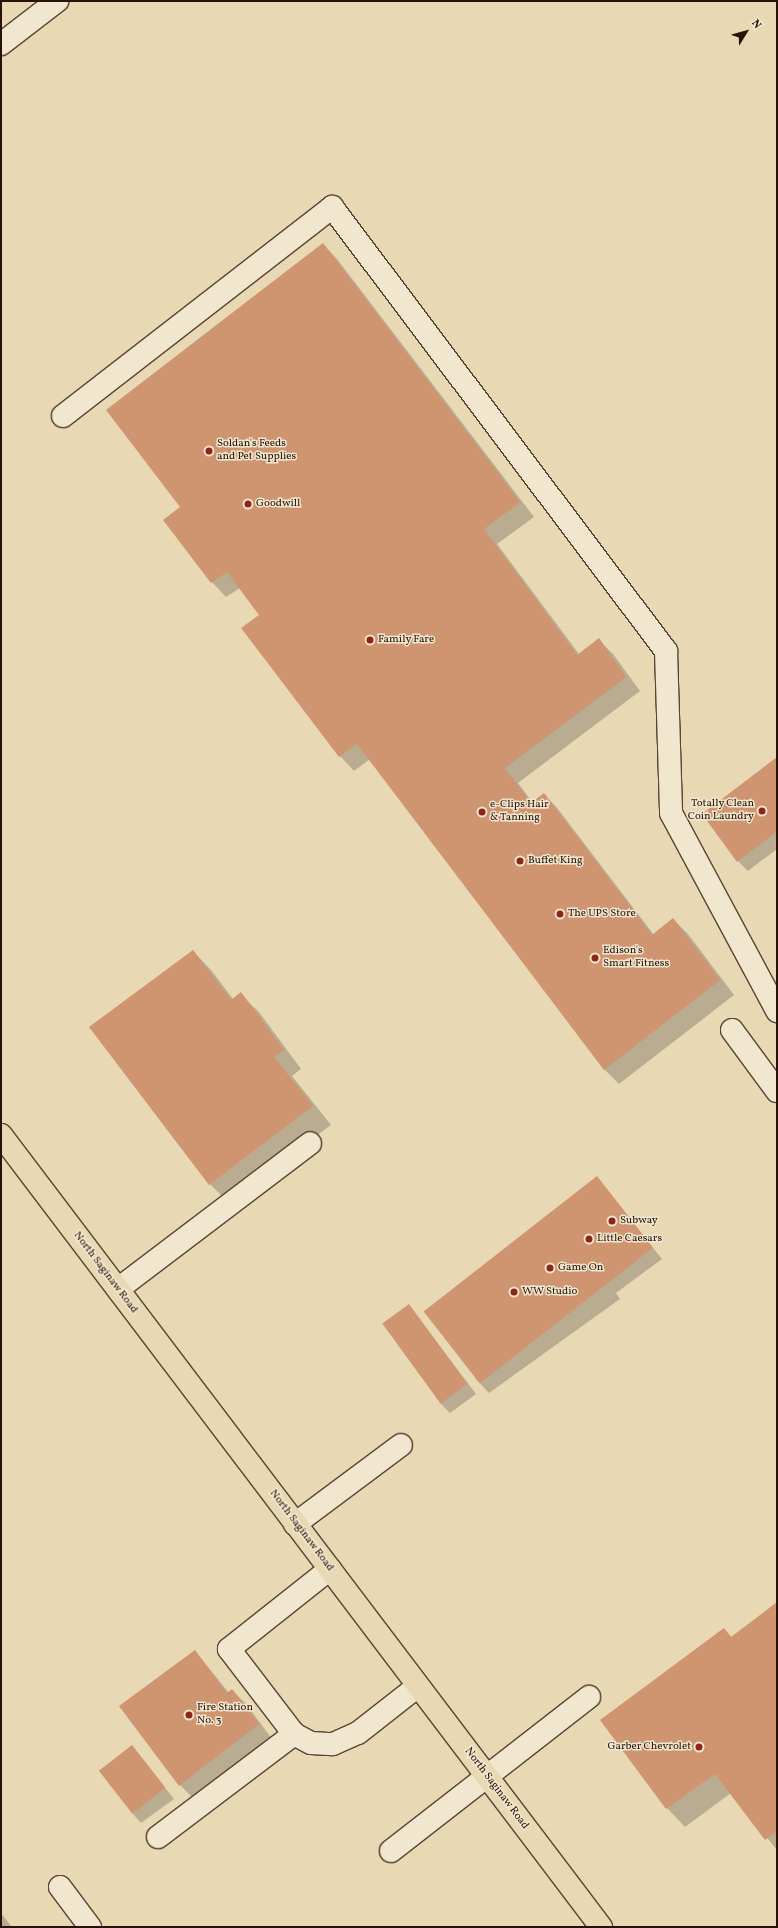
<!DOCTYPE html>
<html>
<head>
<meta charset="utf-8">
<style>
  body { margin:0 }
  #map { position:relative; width:778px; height:1928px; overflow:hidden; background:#e9d8b4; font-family:Vollkorn,serif }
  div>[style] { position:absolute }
  .shadow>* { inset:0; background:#0003 }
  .building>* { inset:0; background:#cf9470; transform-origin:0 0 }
  .roads { filter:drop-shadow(1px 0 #594434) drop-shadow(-1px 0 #594434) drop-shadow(0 1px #594434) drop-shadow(0 -1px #594434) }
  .minor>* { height:22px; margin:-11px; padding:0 11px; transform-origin:11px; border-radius:11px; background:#f1e6ce }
  .major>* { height:22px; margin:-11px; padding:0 11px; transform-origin:11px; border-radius:11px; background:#e9d8b4 }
  .dots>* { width:11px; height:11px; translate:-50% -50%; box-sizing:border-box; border:2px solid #f1e6ce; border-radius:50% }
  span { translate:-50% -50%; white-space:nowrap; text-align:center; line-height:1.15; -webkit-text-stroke:3px #f1e6ce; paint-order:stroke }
  .poi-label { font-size:11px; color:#291309 }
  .left { translate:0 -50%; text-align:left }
  .right { translate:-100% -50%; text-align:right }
  .street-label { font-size:11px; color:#291309 }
  .frame { position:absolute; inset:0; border:2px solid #291309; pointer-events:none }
  .north { position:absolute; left:726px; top:12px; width:40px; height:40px; -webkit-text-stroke:3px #f1e6ce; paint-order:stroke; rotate:53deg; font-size:11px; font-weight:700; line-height:16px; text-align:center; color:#291309 }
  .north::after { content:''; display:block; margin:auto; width:14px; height:18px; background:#291309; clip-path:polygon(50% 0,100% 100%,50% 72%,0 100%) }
</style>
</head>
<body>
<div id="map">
  <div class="shadow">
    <div style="clip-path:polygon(323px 244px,337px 259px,534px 517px,497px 544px,579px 654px,599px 640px,613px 654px,640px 691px,518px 783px,533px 803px,544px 794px,558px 809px,654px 935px,673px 919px,688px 934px,734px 995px,619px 1084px,604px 1069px,370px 759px,354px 771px,340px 756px,242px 628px,260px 615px,240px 588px,226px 597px,212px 582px,165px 520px,182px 507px)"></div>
    <div style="clip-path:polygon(777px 758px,777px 846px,775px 845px,777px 849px,748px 871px,738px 861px)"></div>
    <div style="clip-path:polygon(193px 951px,211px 970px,233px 999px,240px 994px,259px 1012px,301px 1069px,292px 1076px,331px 1125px,228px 1202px,210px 1184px,91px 1027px)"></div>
    <div style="clip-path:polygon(597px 1178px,662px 1259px,616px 1293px,620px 1299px,489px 1393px,475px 1378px)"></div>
    <div style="clip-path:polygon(409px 1305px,476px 1394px,450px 1413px,440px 1403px)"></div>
    <div style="clip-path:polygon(777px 1604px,777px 1850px,731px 1793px,685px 1827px,667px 1808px,601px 1720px,724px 1629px,732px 1638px)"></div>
    <div style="clip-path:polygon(195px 1651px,229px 1693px,232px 1690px,247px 1705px,272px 1739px,194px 1799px,180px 1785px)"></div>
    <div style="clip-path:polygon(132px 1746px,174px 1799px,141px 1823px,132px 1813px)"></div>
    <div style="clip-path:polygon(1px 1913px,12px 1927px,1px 1927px)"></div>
  </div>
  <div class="building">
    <div style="clip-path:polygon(323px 243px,520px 502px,484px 529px,577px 655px,599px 638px,626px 677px,505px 768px,531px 803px,544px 793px,652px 935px,673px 918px,720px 980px,604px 1070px,357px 744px,339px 757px,241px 628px,259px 615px,227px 572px,211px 583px,163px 520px,180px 507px,106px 410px)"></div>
    <div style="clip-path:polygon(777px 757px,777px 831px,737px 862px,702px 814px)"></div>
    <div style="clip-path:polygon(193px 950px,231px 1000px,241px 992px,284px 1050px,274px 1057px,313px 1106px,209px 1185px,89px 1027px)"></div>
    <div style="left:597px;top:1176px;width:91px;height:220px;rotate:52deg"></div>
    <div style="left:409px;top:1304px;width:99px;height:33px;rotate:54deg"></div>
    <div style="clip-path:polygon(777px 1602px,777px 1831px,765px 1840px,715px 1774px,666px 1809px,600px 1720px,724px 1628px,731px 1637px)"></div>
    <div style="clip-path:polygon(195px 1650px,227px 1693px,232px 1689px,259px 1724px,179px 1786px,119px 1706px)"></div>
    <div style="left:132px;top:1745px;width:54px;height:42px;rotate:52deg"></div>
  </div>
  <div class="roads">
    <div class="minor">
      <div style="left:1px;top:44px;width:71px;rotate:-37.5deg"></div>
      <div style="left:63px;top:416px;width:341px;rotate:-37.8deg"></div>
      <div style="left:332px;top:207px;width:556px;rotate:53.05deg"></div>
      <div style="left:666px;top:651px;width:162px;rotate:88.2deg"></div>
      <div style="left:671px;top:813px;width:225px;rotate:61.8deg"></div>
      <div style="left:732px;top:1030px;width:76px;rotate:53.6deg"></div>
      <div style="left:118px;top:1289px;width:241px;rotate:-37.2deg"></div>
      <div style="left:295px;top:1524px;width:132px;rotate:-36.7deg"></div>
      <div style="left:330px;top:1569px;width:129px;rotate:141.6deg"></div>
      <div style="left:229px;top:1649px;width:107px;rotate:52.6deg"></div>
      <div style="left:294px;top:1734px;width:19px;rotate:28deg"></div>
      <div style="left:311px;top:1743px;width:22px;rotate:3deg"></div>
      <div style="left:333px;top:1744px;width:27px;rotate:-24deg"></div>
      <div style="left:358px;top:1733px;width:76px;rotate:-38.1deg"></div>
      <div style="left:158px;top:1837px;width:171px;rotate:-37.1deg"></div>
      <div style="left:391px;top:1851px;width:251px;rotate:-37.9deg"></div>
      <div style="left:60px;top:1887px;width:50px;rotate:53.1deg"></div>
    </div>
    <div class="major">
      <div style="left:1px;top:1135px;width:994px;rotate:52.85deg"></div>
    </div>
  </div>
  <div class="dots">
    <div style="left:209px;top:451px;background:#8f2418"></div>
    <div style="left:248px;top:504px;background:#8f2418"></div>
    <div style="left:370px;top:640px;background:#8f2418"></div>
    <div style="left:762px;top:811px;background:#8f2418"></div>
    <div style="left:482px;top:812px;background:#8f2418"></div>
    <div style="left:520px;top:861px;background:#8f2418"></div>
    <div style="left:560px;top:914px;background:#8f2418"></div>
    <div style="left:595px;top:958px;background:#8f2418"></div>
    <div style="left:612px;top:1221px;background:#8f2418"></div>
    <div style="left:589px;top:1239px;background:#8f2418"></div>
    <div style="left:550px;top:1268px;background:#8f2418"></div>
    <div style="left:514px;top:1292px;background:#8f2418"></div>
    <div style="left:189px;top:1715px;background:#8f2418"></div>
    <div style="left:699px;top:1747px;background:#8f2418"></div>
  </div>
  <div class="poi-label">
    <span class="left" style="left:217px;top:451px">Soldan's Feeds<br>and Pet Supplies</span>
    <span class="left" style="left:256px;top:504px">Goodwill</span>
    <span class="left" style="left:378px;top:640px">Family Fare</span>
    <span class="right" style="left:754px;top:811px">Totally Clean<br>Coin Laundry</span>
    <span class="left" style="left:490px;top:812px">e-Clips Hair<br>&amp; Tanning</span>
    <span class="left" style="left:528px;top:861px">Buffet King</span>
    <span class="left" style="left:568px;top:914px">The UPS Store</span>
    <span class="left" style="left:603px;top:958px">Edison's<br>Smart Fitness</span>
    <span class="left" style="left:620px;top:1221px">Subway</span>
    <span class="left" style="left:597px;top:1239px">Little Caesars</span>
    <span class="left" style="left:558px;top:1268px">Game On</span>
    <span class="left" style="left:522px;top:1292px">WW Studio</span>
    <span class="left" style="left:197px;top:1715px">Fire Station<br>No. 3</span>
    <span class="right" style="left:691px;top:1747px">Garber Chevrolet</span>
  </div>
  <div class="street-label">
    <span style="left:105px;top:1273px;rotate:53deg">North Saginaw Road</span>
    <span style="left:301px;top:1531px;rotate:53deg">North Saginaw Road</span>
    <span style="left:496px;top:1789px;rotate:53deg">North Saginaw Road</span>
  </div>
  <div class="frame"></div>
  <div class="north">N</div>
</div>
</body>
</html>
